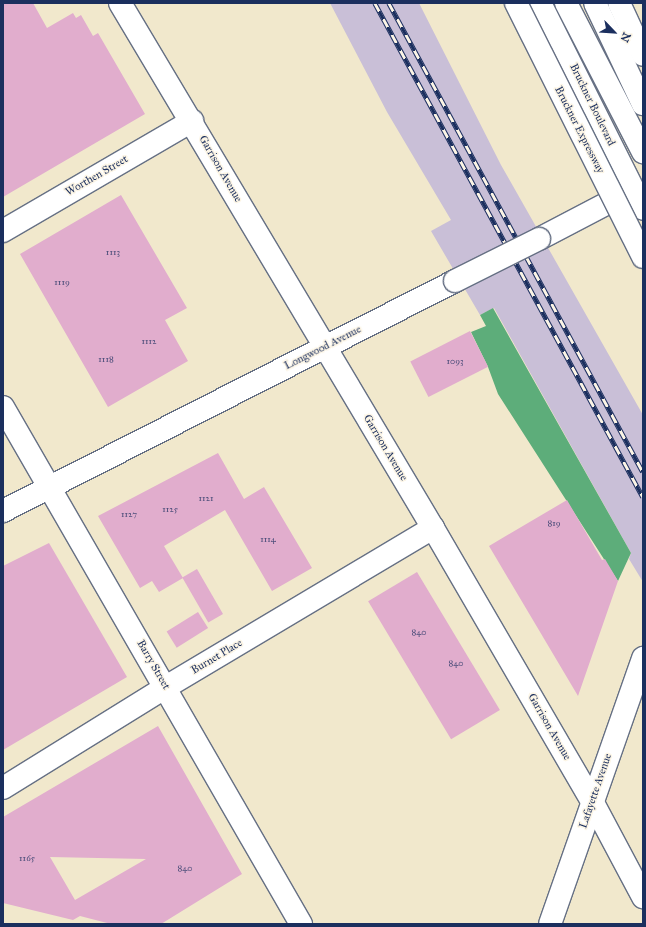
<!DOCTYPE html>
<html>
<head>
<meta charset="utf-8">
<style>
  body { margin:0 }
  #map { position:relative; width:646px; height:927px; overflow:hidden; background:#f1e8cc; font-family:"IM FELL Great Primer",serif }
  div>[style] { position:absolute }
  .industrial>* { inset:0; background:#c9bfd7 }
  .forest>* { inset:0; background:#5dad7a }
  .building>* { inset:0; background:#e1adcd; transform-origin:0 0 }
  .roads { filter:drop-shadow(1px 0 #667084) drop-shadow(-1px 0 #667084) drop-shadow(0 1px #667084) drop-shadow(0 -1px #667084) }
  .minor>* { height:22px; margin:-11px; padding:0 11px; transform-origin:11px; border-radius:11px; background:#fff }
  .major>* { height:22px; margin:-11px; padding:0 11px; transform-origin:11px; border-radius:11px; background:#fff }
  .highway>* { height:22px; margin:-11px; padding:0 11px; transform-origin:11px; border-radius:11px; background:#fff }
  .rail>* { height:4.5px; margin-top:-2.25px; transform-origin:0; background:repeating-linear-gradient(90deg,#fcf5e5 0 9px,#1b2f5e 0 18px); box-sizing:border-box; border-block:1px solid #1b2f5e }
  .bridges { filter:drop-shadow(1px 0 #667084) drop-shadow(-1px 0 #667084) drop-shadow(0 1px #667084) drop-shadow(0 -1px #667084) }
  .minor-bridge>* { height:22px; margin:-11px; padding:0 11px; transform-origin:11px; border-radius:11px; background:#fff }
  .highway-bridge>* { height:22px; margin:-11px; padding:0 11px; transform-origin:11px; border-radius:11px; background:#fff }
  span { translate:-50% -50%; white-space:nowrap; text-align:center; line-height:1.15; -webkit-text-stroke:3px #fcf5e5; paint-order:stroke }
  .number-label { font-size:9px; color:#4c4e7a }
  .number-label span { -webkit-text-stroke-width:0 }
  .street-label { font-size:11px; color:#1b2f5e }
  .frame { position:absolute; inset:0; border:4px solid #1b2f5e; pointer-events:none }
  .north { position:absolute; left:594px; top:12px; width:40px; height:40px; -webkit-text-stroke:3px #fcf5e5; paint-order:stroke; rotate:115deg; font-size:11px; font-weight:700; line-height:16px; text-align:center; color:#1b2f5e }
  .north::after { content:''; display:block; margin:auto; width:14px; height:18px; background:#1b2f5e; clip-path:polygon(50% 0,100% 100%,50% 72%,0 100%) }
</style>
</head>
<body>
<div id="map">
  <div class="industrial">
    <div style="clip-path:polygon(330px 3px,419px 3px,501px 165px,643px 415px,643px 582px,629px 559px,631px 553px,494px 308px,480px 315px,431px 231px,451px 220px,387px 112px)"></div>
  </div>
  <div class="forest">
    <div style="clip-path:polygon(493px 308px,631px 553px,618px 581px,498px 394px,488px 367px,471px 332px,486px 326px,480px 315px)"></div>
  </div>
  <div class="building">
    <div style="clip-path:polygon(3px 3px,33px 3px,47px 28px,73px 13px,76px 18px,81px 15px,93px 36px,98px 33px,145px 114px,3px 197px)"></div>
    <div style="clip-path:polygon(121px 195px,187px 308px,165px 320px,188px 361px,108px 407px,20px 254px)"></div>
    <div style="left:470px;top:331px;width:40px;height:67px;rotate:63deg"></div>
    <div style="clip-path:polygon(218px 453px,244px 499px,264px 487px,312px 568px,272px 591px,225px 510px,164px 546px,183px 578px,159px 592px,152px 581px,140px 588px,98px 516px)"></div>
    <div style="clip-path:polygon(567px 500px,602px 560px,605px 559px,618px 581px,578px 696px,489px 546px)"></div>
    <div style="clip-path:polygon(49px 543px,127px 677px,3px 750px,3px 566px)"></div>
    <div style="left:197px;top:569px;width:52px;height:17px;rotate:60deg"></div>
    <div style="left:417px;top:572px;width:161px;height:57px;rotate:59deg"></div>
    <div style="left:198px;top:612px;width:19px;height:37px;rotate:58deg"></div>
    <div style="clip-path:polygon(evenodd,158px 726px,242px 874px,161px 924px,111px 924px,80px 916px,73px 920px,3px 903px,3px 817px,158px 726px,50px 857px,146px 859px,75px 900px,50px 857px)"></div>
  </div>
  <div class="roads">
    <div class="minor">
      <div style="left:3px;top:231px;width:219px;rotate:-30.2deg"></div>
      <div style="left:539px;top:239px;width:104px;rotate:-27.6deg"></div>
      <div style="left:3px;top:407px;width:597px;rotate:60.04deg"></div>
      <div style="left:3px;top:511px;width:507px;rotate:-26.97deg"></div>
      <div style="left:3px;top:788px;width:192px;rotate:-31.8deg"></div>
      <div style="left:166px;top:687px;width:311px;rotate:-30.8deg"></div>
      <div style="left:550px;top:924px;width:282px;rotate:-70.7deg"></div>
    </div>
    <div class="major">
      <div style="left:120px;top:3px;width:611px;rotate:59.2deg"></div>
      <div style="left:433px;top:528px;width:316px;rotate:59.8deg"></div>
      <div style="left:592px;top:801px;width:109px;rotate:62deg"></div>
      <div style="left:540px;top:3px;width:230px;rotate:63.4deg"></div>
      <div style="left:595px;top:3px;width:112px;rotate:64.6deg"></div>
    </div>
    <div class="highway">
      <div style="left:566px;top:3px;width:168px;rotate:62.7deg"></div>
      <div style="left:619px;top:3px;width:57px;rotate:65.2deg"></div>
    </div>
  </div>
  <div class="rail">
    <div style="left:375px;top:3px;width:562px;rotate:61.52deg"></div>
    <div style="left:389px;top:3px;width:533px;rotate:61.56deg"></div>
  </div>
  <div class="bridges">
    <div class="minor-bridge">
      <div style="left:455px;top:281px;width:94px;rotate:-26.6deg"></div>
    </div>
    <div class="highway-bridge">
      <div style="left:516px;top:3px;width:284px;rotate:63.4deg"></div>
    </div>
  </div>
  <div class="number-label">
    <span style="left:113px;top:252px">1113</span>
    <span style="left:62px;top:282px">1119</span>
    <span style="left:149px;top:341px">1112</span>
    <span style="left:106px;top:359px">1118</span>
    <span style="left:455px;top:361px">1093</span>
    <span style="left:206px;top:498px">1121</span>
    <span style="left:170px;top:509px">1125</span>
    <span style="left:129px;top:514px">1127</span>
    <span style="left:554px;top:523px">819</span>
    <span style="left:268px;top:539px">1114</span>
    <span style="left:419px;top:632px">840</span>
    <span style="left:456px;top:663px">840</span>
    <span style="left:27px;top:858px">1165</span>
    <span style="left:185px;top:868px">840</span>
  </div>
  <div class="street-label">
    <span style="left:592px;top:105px;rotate:64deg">Bruckner Boulevard</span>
    <span style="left:579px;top:130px;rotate:63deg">Bruckner Expressway</span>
    <span style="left:220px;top:169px;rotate:60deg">Garrison Avenue</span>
    <span style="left:97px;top:176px;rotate:-30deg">Worthen Street</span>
    <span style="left:323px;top:348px;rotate:-27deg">Longwood Avenue</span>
    <span style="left:385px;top:448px;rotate:59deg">Garrison Avenue</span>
    <span style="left:217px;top:657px;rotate:-31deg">Burnet Place</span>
    <span style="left:153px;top:665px;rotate:60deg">Barry Street</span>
    <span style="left:549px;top:727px;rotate:60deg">Garrison Avenue</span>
    <span style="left:596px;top:791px;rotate:-71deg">Lafayette Avenue</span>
  </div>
  <div class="frame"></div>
  <div class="north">N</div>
</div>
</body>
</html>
